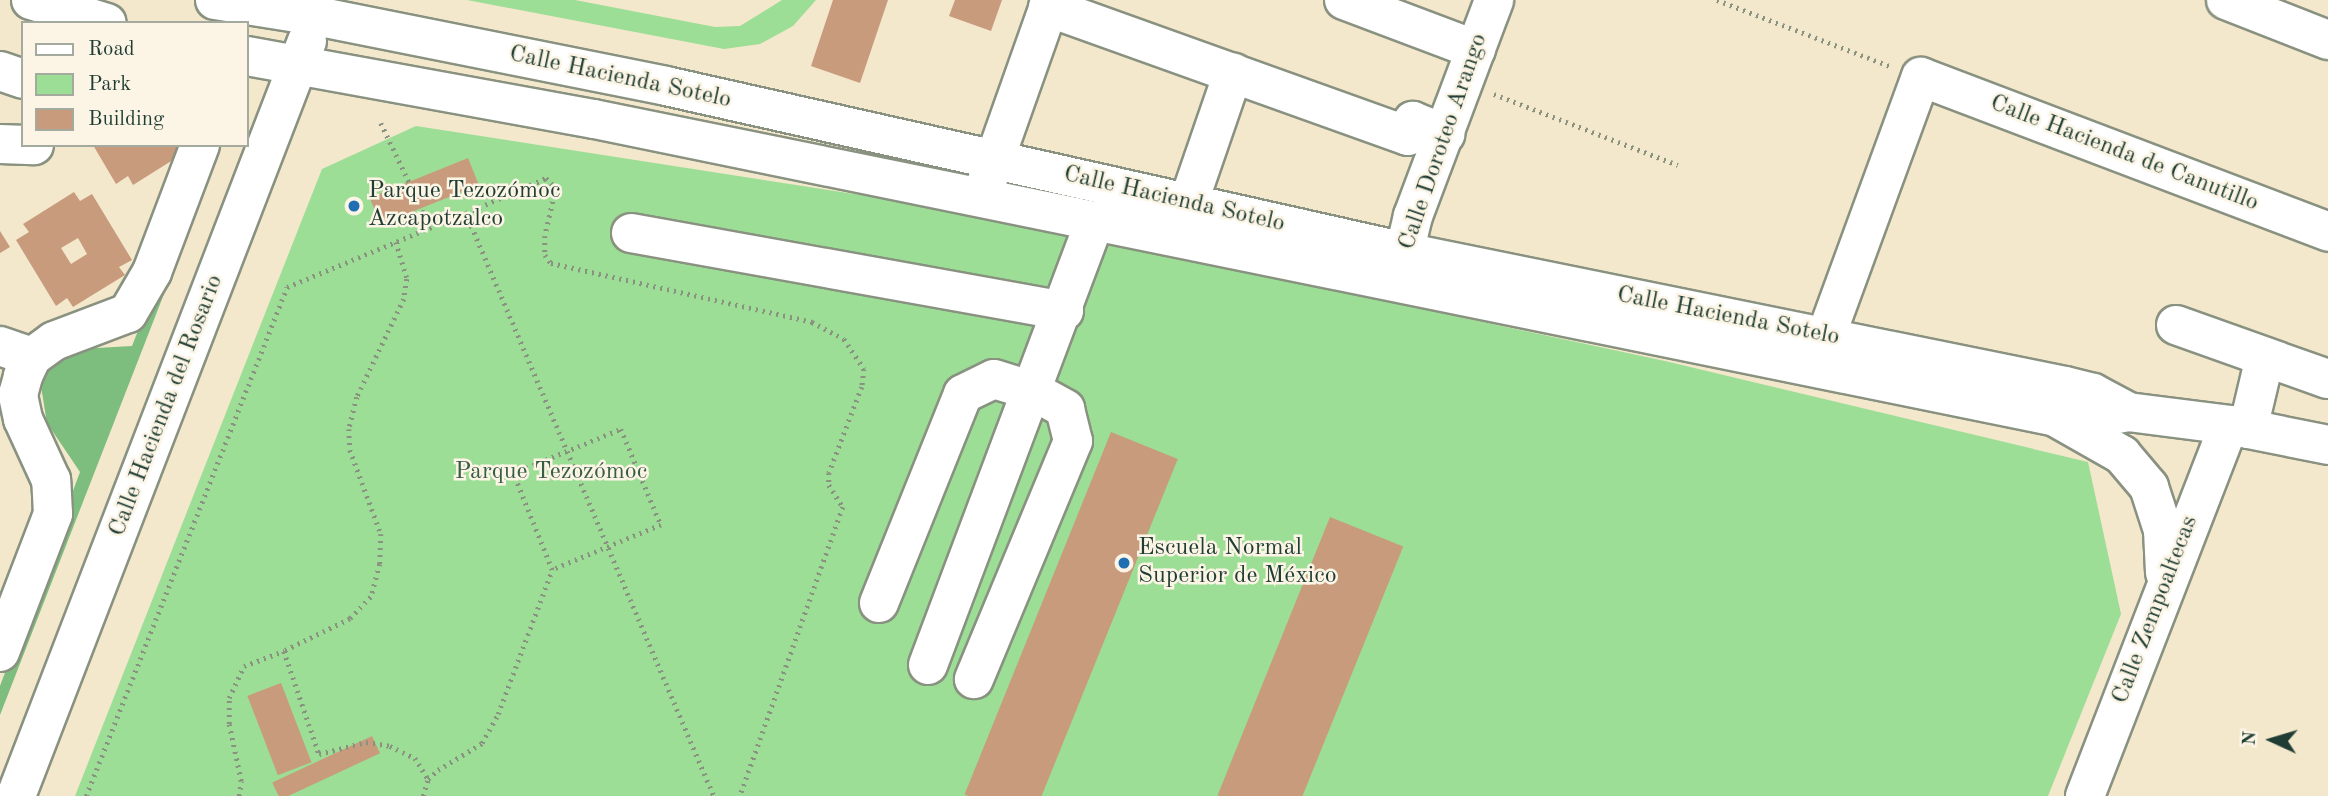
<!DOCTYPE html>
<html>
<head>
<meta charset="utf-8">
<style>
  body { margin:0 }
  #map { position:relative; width:2328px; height:796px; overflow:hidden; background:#f3e7cc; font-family:"Old Standard TT",serif }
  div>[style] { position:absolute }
  .green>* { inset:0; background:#9cde95 }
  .forest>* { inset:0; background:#7dbd7e }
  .building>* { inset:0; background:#c89b7c; transform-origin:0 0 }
  .path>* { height:4.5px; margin-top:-2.25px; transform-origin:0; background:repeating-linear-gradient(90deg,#899280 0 2px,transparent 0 7px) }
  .roads { filter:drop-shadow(2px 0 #899280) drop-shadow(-2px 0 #899280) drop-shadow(0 2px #899280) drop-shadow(0 -2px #899280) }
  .minor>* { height:38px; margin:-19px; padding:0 19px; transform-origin:19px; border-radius:19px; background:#fff }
  .dots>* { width:19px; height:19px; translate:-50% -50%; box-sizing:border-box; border:4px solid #fcf5e5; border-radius:50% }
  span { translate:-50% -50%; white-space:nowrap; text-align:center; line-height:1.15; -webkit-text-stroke:5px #fcf5e5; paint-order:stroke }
  .street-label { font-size:24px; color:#1f3d34 }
  .poi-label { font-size:24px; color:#1f3d34 }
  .left { translate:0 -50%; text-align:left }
  .park-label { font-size:24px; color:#385d47 }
  .legend { position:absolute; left:21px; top:21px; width:228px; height:126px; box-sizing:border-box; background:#fcf5e5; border:2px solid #a4ab9e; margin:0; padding:9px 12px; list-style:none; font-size:21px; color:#1f3d34 }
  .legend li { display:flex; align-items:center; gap:14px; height:35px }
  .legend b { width:35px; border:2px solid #a4ab9e }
  .north { position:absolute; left:2237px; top:705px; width:70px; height:70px; -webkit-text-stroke:5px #fcf5e5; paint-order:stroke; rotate:274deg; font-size:19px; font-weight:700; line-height:28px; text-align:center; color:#1f3d34 }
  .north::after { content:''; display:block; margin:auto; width:24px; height:32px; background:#1f3d34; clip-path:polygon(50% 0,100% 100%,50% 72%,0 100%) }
</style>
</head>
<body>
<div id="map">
  <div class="green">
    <div style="clip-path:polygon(467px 0,575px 0,715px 27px,740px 26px,782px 0,816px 0,793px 26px,760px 44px,724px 49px)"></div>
    <div style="clip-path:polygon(416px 126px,964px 211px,1665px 361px,2088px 462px,2121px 614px,2048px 796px,75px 796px,322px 169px)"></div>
  </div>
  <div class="forest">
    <div style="clip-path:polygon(211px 145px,222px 145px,0 715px,0 686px,80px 472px,47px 423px,40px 380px,54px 360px,79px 349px,132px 346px)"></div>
  </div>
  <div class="building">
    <div style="clip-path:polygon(833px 0,888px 0,860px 83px,811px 66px)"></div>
    <div style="clip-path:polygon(955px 0,1002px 0,991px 31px,949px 16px)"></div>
    <div style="clip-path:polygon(93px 145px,180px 145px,184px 153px,133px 185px,128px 176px,116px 184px)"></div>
    <div style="left:468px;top:158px;width:29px;height:106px;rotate:68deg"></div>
    <div style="clip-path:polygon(evenodd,74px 192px,80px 201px,92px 194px,132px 260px,119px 267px,125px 275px,73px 307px,67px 298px,56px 306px,16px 240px,29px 232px,23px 224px,74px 192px,78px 238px,87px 254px,71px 264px,61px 248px,78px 238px)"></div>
    <div style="clip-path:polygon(0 231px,10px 247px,0 253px)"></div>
    <div style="left:1111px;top:432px;width:72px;height:391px;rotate:22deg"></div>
    <div style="left:1330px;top:517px;width:79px;height:300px;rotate:22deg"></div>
    <div style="left:281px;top:683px;width:85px;height:36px;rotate:69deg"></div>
    <div style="left:372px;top:736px;width:19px;height:110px;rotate:65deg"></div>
  </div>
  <div class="path">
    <div style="left:1717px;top:0;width:185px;rotate:20.9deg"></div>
    <div style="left:1494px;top:94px;width:197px;rotate:21.1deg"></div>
    <div style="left:381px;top:123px;width:68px;rotate:64.6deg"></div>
    <div style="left:422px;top:210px;width:19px;rotate:69deg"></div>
    <div style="left:466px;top:213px;width:87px;rotate:-23.6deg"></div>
    <div style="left:546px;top:178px;width:14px;rotate:45deg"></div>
    <div style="left:556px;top:188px;width:49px;rotate:102.9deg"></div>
    <div style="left:545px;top:236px;width:19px;rotate:90deg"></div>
    <div style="left:545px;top:255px;width:10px;rotate:53deg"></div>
    <div style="left:551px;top:263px;width:268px;rotate:12.7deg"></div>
    <div style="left:812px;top:322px;width:36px;rotate:28deg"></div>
    <div style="left:844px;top:339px;width:36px;rotate:56deg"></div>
    <div style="left:864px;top:369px;width:18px;rotate:96deg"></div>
    <div style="left:862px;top:387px;width:92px;rotate:111deg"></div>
    <div style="left:829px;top:473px;width:12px;rotate:90deg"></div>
    <div style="left:829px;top:485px;width:26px;rotate:58deg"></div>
    <div style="left:843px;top:507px;width:307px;rotate:109.6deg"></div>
    <div style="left:396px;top:242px;width:39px;rotate:73deg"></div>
    <div style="left:407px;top:279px;width:20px;rotate:99deg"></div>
    <div style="left:404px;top:299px;width:109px;rotate:115.6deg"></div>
    <div style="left:357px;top:397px;width:33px;rotate:104deg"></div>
    <div style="left:349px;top:429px;width:21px;rotate:87deg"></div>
    <div style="left:350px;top:450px;width:90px;rotate:69.7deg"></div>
    <div style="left:381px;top:534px;width:30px;rotate:92deg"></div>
    <div style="left:380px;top:564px;width:34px;rotate:105deg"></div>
    <div style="left:371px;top:597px;width:30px;rotate:134deg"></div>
    <div style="left:350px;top:619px;width:73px;rotate:154.1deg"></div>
    <div style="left:284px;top:651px;width:109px;rotate:71.2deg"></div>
    <div style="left:319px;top:754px;width:49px;rotate:-14.3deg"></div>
    <div style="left:366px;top:742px;width:24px;rotate:9deg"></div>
    <div style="left:390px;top:746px;width:28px;rotate:26deg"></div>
    <div style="left:415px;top:758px;width:25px;rotate:58deg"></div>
    <div style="left:86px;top:796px;width:547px;rotate:-68.45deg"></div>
    <div style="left:287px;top:287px;width:194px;rotate:-22.5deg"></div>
    <div style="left:466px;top:213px;width:634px;rotate:66.96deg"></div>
    <div style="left:239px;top:796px;width:15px;rotate:-82deg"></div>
    <div style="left:241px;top:781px;width:58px;rotate:-101.9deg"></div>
    <div style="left:229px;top:724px;width:26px;rotate:-90deg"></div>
    <div style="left:229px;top:698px;width:35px;rotate:-65deg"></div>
    <div style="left:244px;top:666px;width:43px;rotate:-20.6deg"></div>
    <div style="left:423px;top:796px;width:18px;rotate:-74deg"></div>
    <div style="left:428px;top:779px;width:13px;rotate:-42deg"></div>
    <div style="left:438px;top:770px;width:52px;rotate:-31.5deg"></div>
    <div style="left:482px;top:743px;width:33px;rotate:-61deg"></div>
    <div style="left:498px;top:714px;width:154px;rotate:-69.4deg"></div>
    <div style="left:552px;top:570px;width:105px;rotate:-111.9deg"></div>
    <div style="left:513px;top:473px;width:117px;rotate:-22.2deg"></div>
    <div style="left:621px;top:429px;width:104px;rotate:67.4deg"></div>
    <div style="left:661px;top:525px;width:118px;rotate:157.6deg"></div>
  </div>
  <div class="roads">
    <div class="minor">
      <div style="left:31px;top:0;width:79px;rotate:16.8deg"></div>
      <div style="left:215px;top:0;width:102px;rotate:9deg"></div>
      <div style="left:316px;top:16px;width:357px;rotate:11.3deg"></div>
      <div style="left:666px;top:86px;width:757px;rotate:12.66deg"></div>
      <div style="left:1405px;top:252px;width:673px;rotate:11.48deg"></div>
      <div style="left:2065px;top:386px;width:29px;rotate:14deg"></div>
      <div style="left:2093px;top:393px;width:40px;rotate:28deg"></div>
      <div style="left:1344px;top:0;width:141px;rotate:20.7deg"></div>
      <div style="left:2226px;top:0;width:110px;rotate:21.4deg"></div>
      <div style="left:1048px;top:7px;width:382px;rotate:19.7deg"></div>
      <div style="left:1408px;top:136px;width:16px;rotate:-72deg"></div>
      <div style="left:1413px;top:121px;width:35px;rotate:22deg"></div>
      <div style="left:247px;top:56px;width:353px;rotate:10.3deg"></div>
      <div style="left:594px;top:119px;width:1492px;rotate:11.52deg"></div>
      <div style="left:2056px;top:417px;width:29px;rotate:6deg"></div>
      <div style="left:2085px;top:420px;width:44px;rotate:-10.5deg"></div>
      <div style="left:2128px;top:412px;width:102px;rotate:7.3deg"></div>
      <div style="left:2229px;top:425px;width:101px;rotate:11.4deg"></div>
      <div style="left:0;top:71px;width:24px;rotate:19deg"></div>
      <div style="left:0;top:144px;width:34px;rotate:2deg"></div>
      <div style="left:986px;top:184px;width:195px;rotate:-70.5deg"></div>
      <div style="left:1188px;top:204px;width:139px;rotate:-71deg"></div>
      <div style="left:631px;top:233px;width:440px;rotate:10.2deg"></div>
      <div style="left:1399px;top:275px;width:61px;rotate:-76.7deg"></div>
      <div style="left:1413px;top:216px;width:231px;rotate:-69.4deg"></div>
      <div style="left:2176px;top:325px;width:161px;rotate:19.6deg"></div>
      <div style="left:1826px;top:336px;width:276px;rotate:-69.9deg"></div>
      <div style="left:1921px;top:77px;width:436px;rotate:20.8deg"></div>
      <div style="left:0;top:346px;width:34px;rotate:19deg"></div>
      <div style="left:2057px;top:418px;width:75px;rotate:29.6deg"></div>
      <div style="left:2122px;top:455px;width:42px;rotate:49.8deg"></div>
      <div style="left:2149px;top:487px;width:45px;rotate:72deg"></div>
      <div style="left:2163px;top:530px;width:43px;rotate:87.3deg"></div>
      <div style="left:2248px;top:429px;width:74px;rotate:-76.7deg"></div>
      <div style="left:879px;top:603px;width:225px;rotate:-68.1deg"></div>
      <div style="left:963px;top:394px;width:34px;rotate:-26deg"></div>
      <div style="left:994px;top:379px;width:41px;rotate:17.1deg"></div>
      <div style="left:1033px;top:391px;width:37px;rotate:29deg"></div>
      <div style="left:1065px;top:409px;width:33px;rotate:76deg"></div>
      <div style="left:1073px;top:441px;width:258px;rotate:112.6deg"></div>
      <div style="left:0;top:652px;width:148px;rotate:-69deg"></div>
      <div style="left:53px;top:514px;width:34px;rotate:-93deg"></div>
      <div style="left:51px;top:480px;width:67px;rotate:-114.7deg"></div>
      <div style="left:23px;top:419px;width:25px;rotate:-102deg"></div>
      <div style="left:18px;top:395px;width:20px;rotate:-75deg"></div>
      <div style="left:23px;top:376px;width:21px;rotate:-65deg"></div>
      <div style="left:32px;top:357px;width:27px;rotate:-36deg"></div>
      <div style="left:54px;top:341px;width:79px;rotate:-20.7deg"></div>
      <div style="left:128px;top:313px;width:48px;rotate:-59.7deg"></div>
      <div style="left:152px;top:272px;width:136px;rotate:-69.3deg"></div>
      <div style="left:928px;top:665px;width:475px;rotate:-69.4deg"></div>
      <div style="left:16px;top:796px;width:809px;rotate:-68.92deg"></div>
      <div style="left:2085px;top:796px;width:398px;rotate:-68.8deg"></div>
    </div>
  </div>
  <div class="dots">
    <div style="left:354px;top:206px;background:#1f6fb2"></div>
    <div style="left:1124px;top:563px;background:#1f6fb2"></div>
  </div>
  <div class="street-label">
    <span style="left:620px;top:78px;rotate:12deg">Calle Hacienda Sotelo</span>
    <span style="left:1444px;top:142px;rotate:-71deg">Calle Doroteo Arango</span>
    <span style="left:2124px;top:154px;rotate:21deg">Calle Hacienda de Canutillo</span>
    <span style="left:1174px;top:200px;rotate:13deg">Calle Hacienda Sotelo</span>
    <span style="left:1728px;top:317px;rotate:11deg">Calle Hacienda Sotelo</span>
    <span style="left:167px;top:406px;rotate:-69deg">Calle Hacienda del Rosario</span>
    <span style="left:2156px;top:610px;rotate:-69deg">Calle Zempoaltecas</span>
  </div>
  <div class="poi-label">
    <span class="left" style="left:368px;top:206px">Parque Tezozómoc<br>Azcapotzalco</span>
    <span class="left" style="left:1138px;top:563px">Escuela Normal<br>Superior de México</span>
  </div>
  <div class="park-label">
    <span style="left:551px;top:473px">Parque Tezozómoc</span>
  </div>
  <ul class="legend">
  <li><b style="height:9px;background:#fff"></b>Road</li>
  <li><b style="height:19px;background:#9cde95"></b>Park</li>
  <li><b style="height:19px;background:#c89b7c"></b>Building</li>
  </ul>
  <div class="north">N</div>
</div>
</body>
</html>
